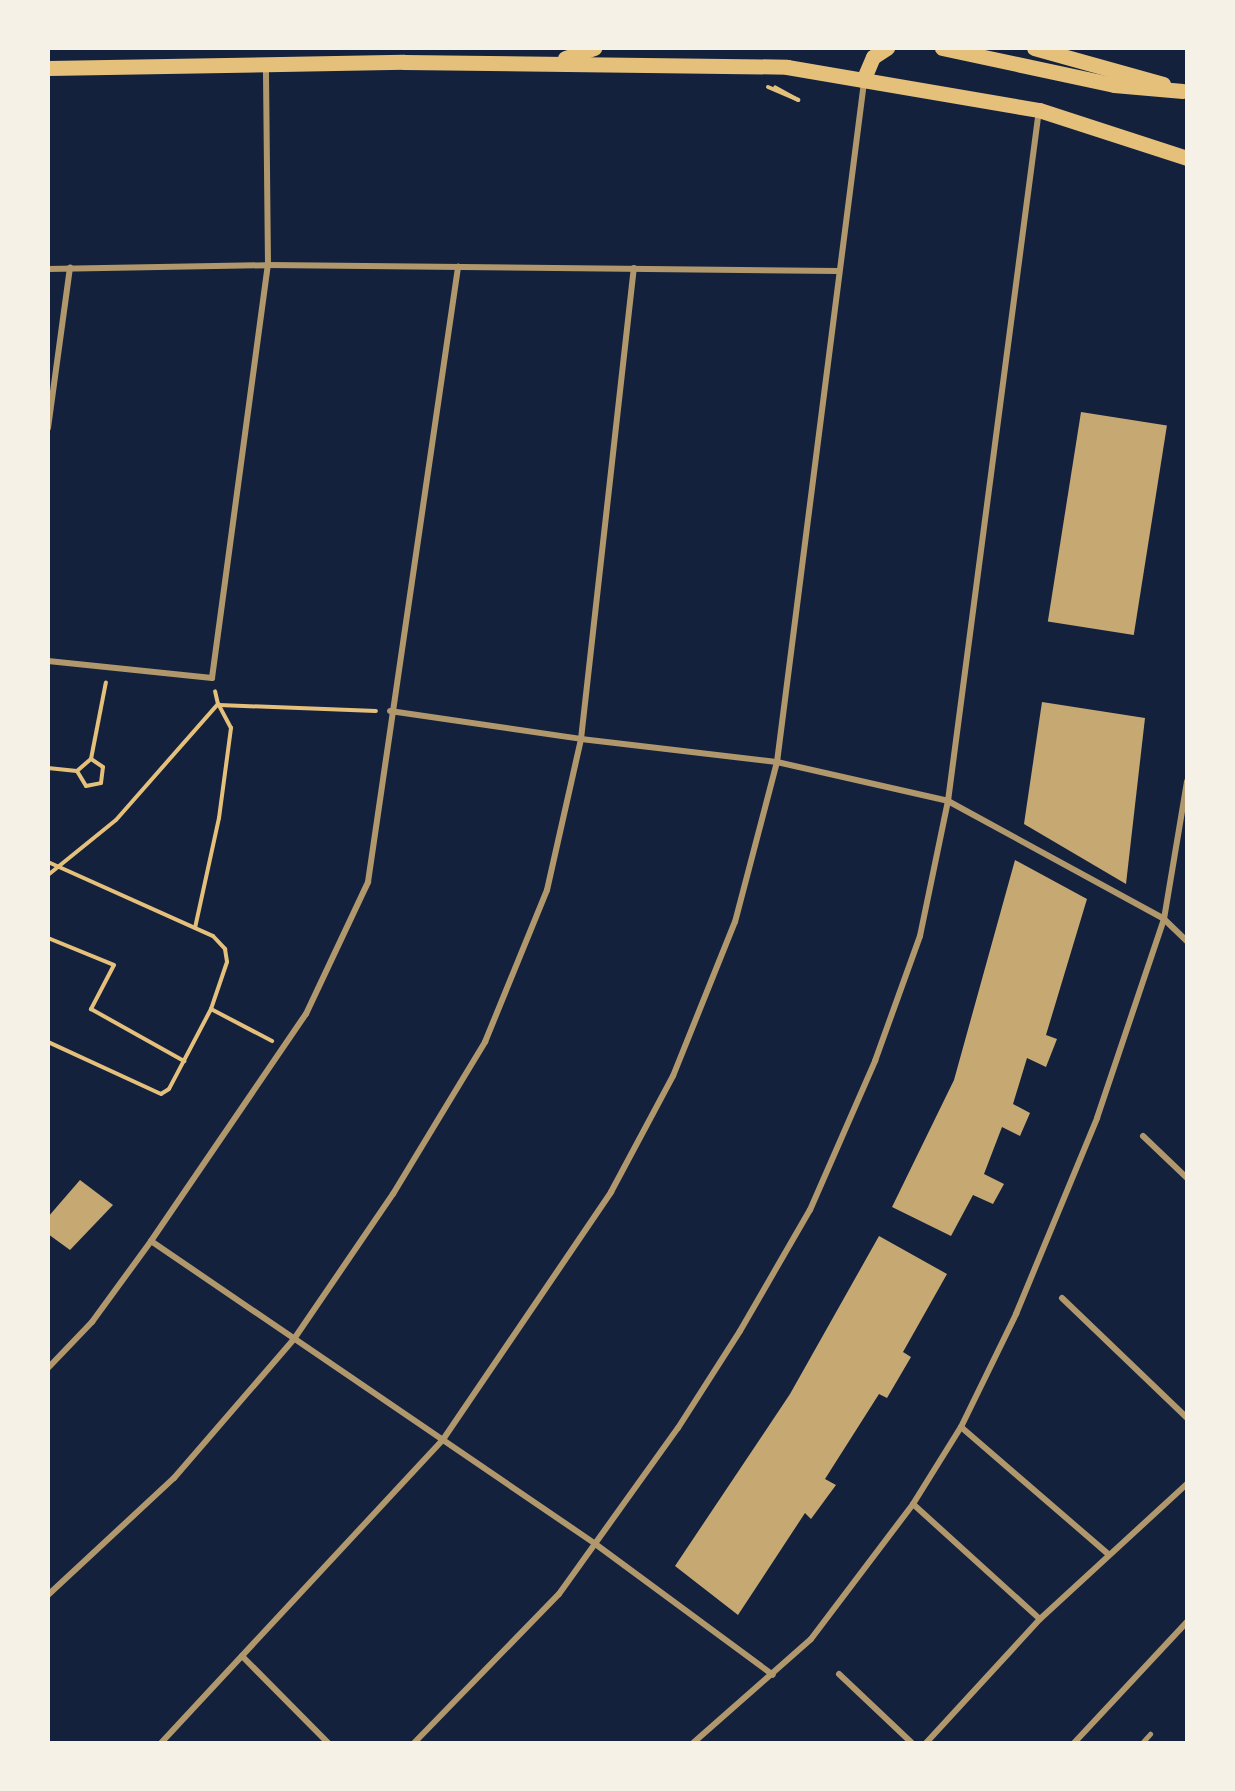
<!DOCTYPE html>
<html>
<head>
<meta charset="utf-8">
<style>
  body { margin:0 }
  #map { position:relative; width:1235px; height:1791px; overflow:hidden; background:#14213d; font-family:Jost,sans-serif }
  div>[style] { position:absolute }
  .building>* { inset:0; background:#c6a872; transform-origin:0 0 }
  .path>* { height:4px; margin:-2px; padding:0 2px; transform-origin:2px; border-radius:2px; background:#e5c07b }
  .service>* { height:4.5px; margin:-2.25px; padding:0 2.25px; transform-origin:2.25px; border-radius:2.25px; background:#b1986c }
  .minor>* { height:6px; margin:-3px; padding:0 3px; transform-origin:3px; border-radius:3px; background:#b1986c }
  .primary>* { height:15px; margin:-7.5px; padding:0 7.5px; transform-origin:7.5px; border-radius:7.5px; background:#e5c07b }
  span { translate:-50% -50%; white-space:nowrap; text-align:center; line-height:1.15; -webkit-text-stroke:6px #f6f1e7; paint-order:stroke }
  .frame { position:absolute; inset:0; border:50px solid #f6f1e7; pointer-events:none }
</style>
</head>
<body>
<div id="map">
  <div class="building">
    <div style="left:1081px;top:412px;width:87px;height:212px;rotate:9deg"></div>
    <div style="clip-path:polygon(1042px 702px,1145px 718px,1126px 884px,1024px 824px)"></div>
    <div style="clip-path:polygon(1015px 860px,1087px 899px,1046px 1035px,1057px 1039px,1046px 1067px,1027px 1058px,1013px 1104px,1030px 1113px,1020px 1136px,1002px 1127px,984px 1174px,1004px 1184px,993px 1204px,973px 1195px,951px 1236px,892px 1207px,954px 1080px)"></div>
    <div style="clip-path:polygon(80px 1180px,113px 1205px,70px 1250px,48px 1234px,48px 1217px)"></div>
    <div style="clip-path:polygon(879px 1236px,947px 1274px,903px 1352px,911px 1357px,887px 1398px,879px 1394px,825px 1479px,836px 1485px,811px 1519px,805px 1513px,738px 1615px,675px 1566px,790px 1394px)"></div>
  </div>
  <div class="path">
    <div style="left:768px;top:87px;width:33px;rotate:23deg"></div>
    <div style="left:798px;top:100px;width:26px;rotate:-151deg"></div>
    <div style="left:219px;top:705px;width:157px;rotate:2.2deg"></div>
    <div style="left:48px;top:768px;width:29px;rotate:6deg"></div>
    <div style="left:77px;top:771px;width:18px;rotate:-41deg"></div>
    <div style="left:91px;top:759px;width:78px;rotate:-79deg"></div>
    <div style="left:77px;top:771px;width:17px;rotate:59deg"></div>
    <div style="left:86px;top:786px;width:15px;rotate:-11deg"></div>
    <div style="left:101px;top:783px;width:16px;rotate:-83deg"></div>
    <div style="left:103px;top:767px;width:14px;rotate:-146deg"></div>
    <div style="left:48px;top:862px;width:181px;rotate:24.2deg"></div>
    <div style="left:213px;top:936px;width:18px;rotate:47deg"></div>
    <div style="left:225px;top:949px;width:13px;rotate:81deg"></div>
    <div style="left:227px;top:962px;width:50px;rotate:108.8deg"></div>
    <div style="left:211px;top:1009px;width:90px;rotate:117.7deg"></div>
    <div style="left:169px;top:1089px;width:9px;rotate:148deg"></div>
    <div style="left:161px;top:1094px;width:124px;rotate:-155.3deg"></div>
    <div style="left:48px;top:875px;width:87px;rotate:-39deg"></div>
    <div style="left:116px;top:820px;width:154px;rotate:-48.7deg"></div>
    <div style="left:218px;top:704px;width:13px;rotate:-103deg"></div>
    <div style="left:195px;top:928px;width:113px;rotate:-77.7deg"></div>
    <div style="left:219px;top:818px;width:91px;rotate:-82.4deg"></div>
    <div style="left:231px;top:728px;width:27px;rotate:-118deg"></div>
    <div style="left:48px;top:938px;width:71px;rotate:22.2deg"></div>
    <div style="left:114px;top:965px;width:50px;rotate:117.6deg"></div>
    <div style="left:91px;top:1009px;width:107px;rotate:29.2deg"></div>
    <div style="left:211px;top:1009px;width:69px;rotate:27.7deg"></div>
  </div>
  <div class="service">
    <div style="left:1142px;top:1743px;width:12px;rotate:-48deg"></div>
  </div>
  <div class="minor">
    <div style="left:48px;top:269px;width:220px;rotate:-1deg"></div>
    <div style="left:268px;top:265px;width:570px;rotate:0.6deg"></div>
    <div style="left:48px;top:428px;width:162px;rotate:-82.2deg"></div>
    <div style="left:48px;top:661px;width:165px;rotate:5.9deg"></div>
    <div style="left:212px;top:678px;width:417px;rotate:-82.3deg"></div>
    <div style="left:268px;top:265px;width:201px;rotate:-90.6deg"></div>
    <div style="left:390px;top:711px;width:193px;rotate:8.3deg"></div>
    <div style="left:581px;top:739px;width:197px;rotate:6.7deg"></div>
    <div style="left:777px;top:762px;width:175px;rotate:12.8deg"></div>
    <div style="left:948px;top:801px;width:246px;rotate:28.6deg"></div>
    <div style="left:1164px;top:919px;width:32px;rotate:44deg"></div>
    <div style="left:1143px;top:1136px;width:61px;rotate:43.7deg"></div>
    <div style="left:151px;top:1241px;width:536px;rotate:34.28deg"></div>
    <div style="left:594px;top:1543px;width:222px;rotate:36.4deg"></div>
    <div style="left:1062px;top:1298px;width:173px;rotate:43.8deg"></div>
    <div style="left:48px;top:1368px;width:64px;rotate:-46.3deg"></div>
    <div style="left:92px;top:1322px;width:100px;rotate:-53.9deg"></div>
    <div style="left:151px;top:1241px;width:275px;rotate:-55.7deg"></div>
    <div style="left:306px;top:1014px;width:146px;rotate:-64.8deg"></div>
    <div style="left:368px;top:882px;width:622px;rotate:-81.67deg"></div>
    <div style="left:961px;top:1427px;width:193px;rotate:40.8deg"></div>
    <div style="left:913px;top:1504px;width:171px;rotate:42.2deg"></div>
    <div style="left:48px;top:1595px;width:172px;rotate:-42.9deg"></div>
    <div style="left:174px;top:1478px;width:184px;rotate:-49.2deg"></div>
    <div style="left:294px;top:1339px;width:176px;rotate:-55.7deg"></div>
    <div style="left:393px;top:1194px;width:178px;rotate:-58.8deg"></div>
    <div style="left:485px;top:1042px;width:164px;rotate:-67.8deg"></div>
    <div style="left:547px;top:890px;width:155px;rotate:-77.3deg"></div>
    <div style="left:581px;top:739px;width:474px;rotate:-83.6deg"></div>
    <div style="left:242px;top:1656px;width:122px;rotate:45.3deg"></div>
    <div style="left:839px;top:1674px;width:100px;rotate:43.4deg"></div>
    <div style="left:161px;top:1743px;width:413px;rotate:-47.1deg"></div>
    <div style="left:442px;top:1441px;width:301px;rotate:-55.8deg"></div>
    <div style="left:611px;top:1192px;width:132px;rotate:-61.9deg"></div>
    <div style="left:673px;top:1076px;width:166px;rotate:-68.1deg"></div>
    <div style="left:735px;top:922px;width:165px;rotate:-75.3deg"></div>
    <div style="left:777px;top:762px;width:686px;rotate:-82.71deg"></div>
    <div style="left:414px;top:1743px;width:208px;rotate:-45.8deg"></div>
    <div style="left:559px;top:1594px;width:204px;rotate:-54.4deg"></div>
    <div style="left:678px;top:1428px;width:115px;rotate:-57.4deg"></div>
    <div style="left:740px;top:1331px;width:140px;rotate:-60deg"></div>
    <div style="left:810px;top:1210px;width:163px;rotate:-66.4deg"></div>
    <div style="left:875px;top:1061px;width:133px;rotate:-70.2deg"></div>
    <div style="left:920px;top:936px;width:138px;rotate:-78.3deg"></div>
    <div style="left:948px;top:801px;width:697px;rotate:-82.5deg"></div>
    <div style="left:693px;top:1743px;width:157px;rotate:-41.4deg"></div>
    <div style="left:811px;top:1639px;width:169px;rotate:-52.9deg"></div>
    <div style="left:913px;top:1504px;width:91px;rotate:-58.1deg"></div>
    <div style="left:961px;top:1427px;width:126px;rotate:-64deg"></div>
    <div style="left:1016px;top:1314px;width:212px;rotate:-67.5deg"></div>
    <div style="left:1097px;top:1118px;width:210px;rotate:-71.4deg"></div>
    <div style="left:1164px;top:919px;width:140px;rotate:-80.5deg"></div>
    <div style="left:926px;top:1743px;width:168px;rotate:-47.4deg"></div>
    <div style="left:1040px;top:1619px;width:200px;rotate:-42.6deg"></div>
    <div style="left:1074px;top:1743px;width:166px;rotate:-47deg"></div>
  </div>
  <div class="primary">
    <div style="left:942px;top:48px;width:176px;rotate:12.1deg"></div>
    <div style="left:1114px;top:85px;width:69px;rotate:5deg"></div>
    <div style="left:1034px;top:48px;width:134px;rotate:15.6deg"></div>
    <div style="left:565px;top:58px;width:31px;rotate:-19deg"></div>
    <div style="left:48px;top:68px;width:356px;rotate:-1deg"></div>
    <div style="left:404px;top:62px;width:383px;rotate:0.7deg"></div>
    <div style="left:787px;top:67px;width:256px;rotate:9.7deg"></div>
    <div style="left:1039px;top:110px;width:156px;rotate:18deg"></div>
    <div style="left:864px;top:78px;width:23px;rotate:-67deg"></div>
    <div style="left:873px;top:57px;width:17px;rotate:-33deg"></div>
  </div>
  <div class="frame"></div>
</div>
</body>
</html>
